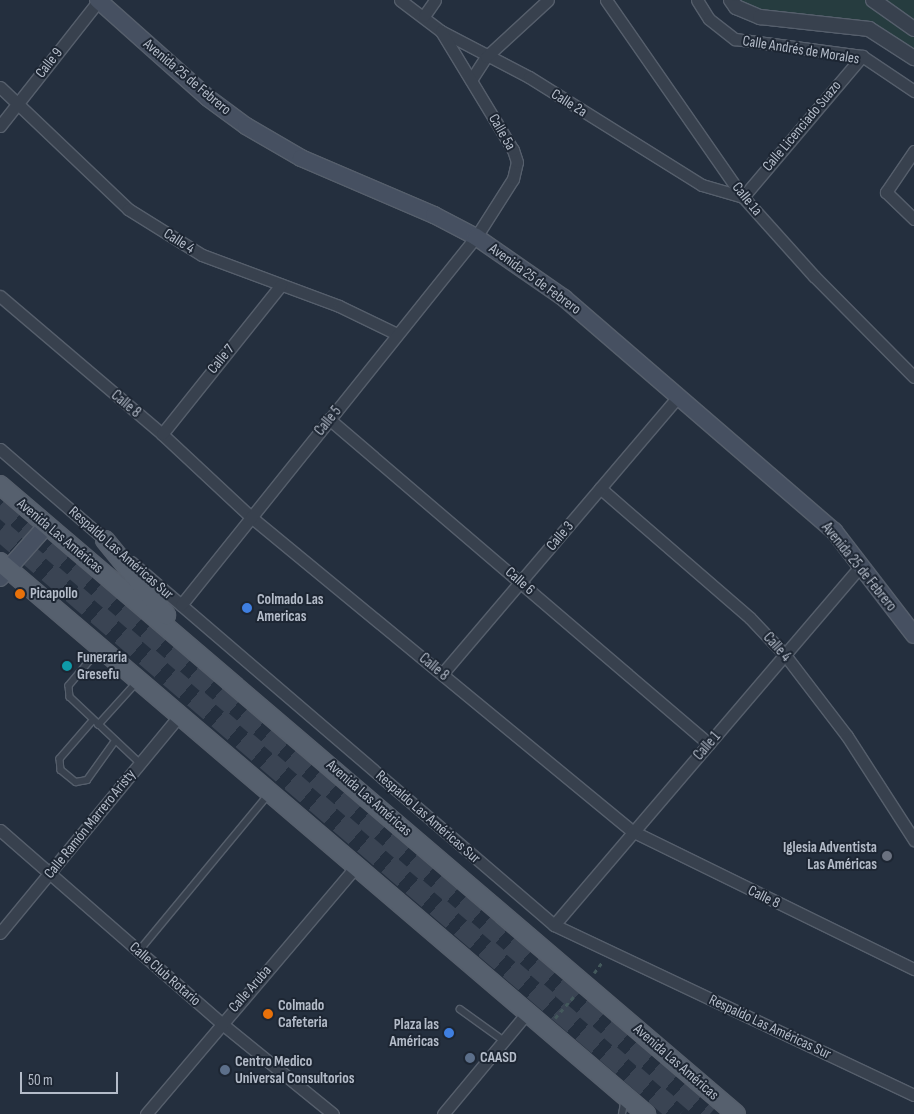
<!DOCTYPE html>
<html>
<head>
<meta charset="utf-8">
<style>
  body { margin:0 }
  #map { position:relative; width:914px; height:1114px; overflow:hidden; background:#242f3e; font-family:"Sofia Sans Condensed",sans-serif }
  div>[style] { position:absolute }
  .green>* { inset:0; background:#263c3f }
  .motorway-tunnel>* { height:21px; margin-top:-10.5px; transform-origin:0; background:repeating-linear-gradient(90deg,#3a4453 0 21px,transparent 0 32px) }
  .path>* { height:2.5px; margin-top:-1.25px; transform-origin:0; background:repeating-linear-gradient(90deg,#44595c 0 4px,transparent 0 8px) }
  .roads { filter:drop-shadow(1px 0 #565f6c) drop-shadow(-1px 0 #565f6c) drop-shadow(0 1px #565f6c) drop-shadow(0 -1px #565f6c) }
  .service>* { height:5.5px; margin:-2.75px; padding:0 2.75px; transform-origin:2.75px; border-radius:2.75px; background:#38414e }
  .minor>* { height:11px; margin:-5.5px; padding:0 5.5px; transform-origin:5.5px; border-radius:5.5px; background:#38414e }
  .tertiary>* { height:14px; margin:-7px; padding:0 7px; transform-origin:7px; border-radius:7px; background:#38414e }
  .secondary>* { height:16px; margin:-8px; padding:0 8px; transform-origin:8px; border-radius:8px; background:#465061 }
  .primary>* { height:18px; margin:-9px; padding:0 9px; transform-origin:9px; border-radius:9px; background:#56606e }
  .dots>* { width:14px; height:14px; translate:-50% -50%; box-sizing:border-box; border:2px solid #1d2633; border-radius:50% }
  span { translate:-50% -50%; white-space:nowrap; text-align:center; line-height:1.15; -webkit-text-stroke:4px #1d2633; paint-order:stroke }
  .street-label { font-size:15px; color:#b4bcc9 }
  .poi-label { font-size:15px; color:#b4bcc9; font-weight:700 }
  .left { translate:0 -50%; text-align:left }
  .right { translate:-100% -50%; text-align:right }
  .scale { position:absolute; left:20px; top:1072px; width:98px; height:22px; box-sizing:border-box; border:2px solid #b4bcc9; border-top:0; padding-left:6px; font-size:15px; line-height:18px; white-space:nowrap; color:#b4bcc9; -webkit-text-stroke:4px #1d2633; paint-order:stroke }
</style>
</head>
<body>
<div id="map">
  <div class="green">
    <div style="clip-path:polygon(735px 0,870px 0,914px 31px,914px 54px,868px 26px,760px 14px)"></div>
    <div style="clip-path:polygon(884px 0,914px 0,914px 21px)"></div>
  </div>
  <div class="motorway-tunnel">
    <div style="left:0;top:505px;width:935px;rotate:40.66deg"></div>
    <div style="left:0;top:530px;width:896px;rotate:40.7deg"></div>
  </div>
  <div class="path">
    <div style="left:594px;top:973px;width:15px;rotate:-53deg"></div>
    <div style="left:555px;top:1018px;width:29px;rotate:-49deg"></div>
  </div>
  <div class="roads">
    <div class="service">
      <div style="left:100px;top:649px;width:48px;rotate:130deg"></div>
      <div style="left:69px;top:686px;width:11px;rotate:85deg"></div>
      <div style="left:70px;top:697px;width:96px;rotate:43.3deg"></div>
      <div style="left:93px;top:721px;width:50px;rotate:131deg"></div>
      <div style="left:60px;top:759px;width:11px;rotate:85deg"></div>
      <div style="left:61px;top:770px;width:19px;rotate:39deg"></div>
      <div style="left:76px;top:782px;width:11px;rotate:-10deg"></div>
      <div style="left:87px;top:780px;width:48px;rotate:-54.3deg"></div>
      <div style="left:98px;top:725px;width:58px;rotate:-47.8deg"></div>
      <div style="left:139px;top:951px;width:202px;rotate:-50.4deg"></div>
      <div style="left:460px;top:1009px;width:53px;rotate:35.8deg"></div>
      <div style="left:622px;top:1114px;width:15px;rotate:-79deg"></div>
    </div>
    <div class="minor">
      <div style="left:400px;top:0;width:51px;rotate:37.1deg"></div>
      <div style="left:441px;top:31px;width:99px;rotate:27.6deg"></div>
      <div style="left:529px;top:77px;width:204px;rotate:32deg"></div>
      <div style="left:702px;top:185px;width:43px;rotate:16.3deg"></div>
      <div style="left:743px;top:197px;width:185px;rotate:-49.8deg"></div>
      <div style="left:606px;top:0;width:240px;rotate:55.2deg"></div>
      <div style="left:743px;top:197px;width:106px;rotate:48.1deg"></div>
      <div style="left:814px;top:276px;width:142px;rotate:45.3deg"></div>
      <div style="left:697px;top:0;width:22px;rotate:58deg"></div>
      <div style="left:709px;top:19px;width:33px;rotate:38deg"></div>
      <div style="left:735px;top:39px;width:128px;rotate:7.6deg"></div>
      <div style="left:862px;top:56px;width:63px;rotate:33.9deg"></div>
      <div style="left:424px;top:16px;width:19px;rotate:-55deg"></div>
      <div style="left:471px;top:80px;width:27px;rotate:-57deg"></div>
      <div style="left:486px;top:57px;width:84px;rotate:-42.6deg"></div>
      <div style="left:0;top:87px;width:177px;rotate:43.6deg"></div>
      <div style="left:128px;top:209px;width:87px;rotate:31.9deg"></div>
      <div style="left:202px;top:255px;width:146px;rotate:20.4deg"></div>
      <div style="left:339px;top:306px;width:64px;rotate:25.8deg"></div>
      <div style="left:0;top:126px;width:160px;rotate:-51.8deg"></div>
      <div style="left:914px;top:151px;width:50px;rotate:124.3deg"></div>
      <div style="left:886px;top:192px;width:39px;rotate:44deg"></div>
      <div style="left:0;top:296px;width:213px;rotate:40.4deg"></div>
      <div style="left:162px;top:434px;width:122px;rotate:43deg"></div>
      <div style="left:251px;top:517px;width:494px;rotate:39.5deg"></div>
      <div style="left:632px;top:831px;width:314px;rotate:26.1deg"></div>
      <div style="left:329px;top:419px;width:500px;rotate:40.54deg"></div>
      <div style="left:162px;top:434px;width:191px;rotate:-51.4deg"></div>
      <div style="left:0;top:449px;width:144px;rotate:40.8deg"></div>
      <div style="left:600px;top:488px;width:198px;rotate:40.9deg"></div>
      <div style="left:750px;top:618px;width:51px;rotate:46.6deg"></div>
      <div style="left:785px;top:655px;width:102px;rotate:52.6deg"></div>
      <div style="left:847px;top:736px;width:124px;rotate:57.2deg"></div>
      <div style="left:131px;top:562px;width:557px;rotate:40.63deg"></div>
      <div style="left:554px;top:925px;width:398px;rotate:25.3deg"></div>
      <div style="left:181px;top:605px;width:472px;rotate:-51.3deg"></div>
      <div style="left:476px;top:237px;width:69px;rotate:-57.5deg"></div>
      <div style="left:513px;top:179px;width:17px;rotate:-77deg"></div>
      <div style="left:517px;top:162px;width:13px;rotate:-108deg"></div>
      <div style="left:513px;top:150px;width:139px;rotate:-121.2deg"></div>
      <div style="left:442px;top:674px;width:362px;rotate:-49.6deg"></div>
      <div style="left:0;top:830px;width:293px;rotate:41.1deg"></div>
      <div style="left:221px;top:1023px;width:144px;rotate:39.1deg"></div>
      <div style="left:554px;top:925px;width:471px;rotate:-49.5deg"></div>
      <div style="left:0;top:933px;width:281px;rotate:-50.5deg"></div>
      <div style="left:146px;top:1114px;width:325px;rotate:-49.7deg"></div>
      <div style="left:443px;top:1114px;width:131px;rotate:-50.3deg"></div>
    </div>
    <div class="tertiary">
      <div style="left:731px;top:0;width:9px;rotate:54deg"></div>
      <div style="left:736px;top:7px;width:26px;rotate:23deg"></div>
      <div style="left:760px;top:17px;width:110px;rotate:6.3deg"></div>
      <div style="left:869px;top:29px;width:54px;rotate:32.8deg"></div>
      <div style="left:873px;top:0;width:50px;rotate:35.3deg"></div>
    </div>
    <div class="secondary">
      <div style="left:98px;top:0;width:147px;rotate:41.7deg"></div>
      <div style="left:208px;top:98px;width:47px;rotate:36.4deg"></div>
      <div style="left:246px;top:126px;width:64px;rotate:30.2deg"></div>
      <div style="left:301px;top:158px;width:145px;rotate:23.2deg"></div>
      <div style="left:434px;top:215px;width:47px;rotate:27.6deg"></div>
      <div style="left:476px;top:237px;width:107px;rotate:34.7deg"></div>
      <div style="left:564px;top:298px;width:357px;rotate:40.8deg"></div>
      <div style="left:834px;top:531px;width:131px;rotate:52.4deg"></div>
      <div style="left:0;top:578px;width:71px;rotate:-48.4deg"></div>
    </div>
    <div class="primary">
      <div style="left:0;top:485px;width:968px;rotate:40.52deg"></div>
      <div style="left:105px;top:540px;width:97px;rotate:50.9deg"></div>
      <div style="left:0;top:562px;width:850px;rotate:40.51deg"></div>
    </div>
  </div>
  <div class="dots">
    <div style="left:20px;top:594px;background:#e8710a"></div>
    <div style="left:247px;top:608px;background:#3f7fe0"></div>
    <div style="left:67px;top:666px;background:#0f9aa8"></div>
    <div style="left:887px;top:856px;background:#6b7280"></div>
    <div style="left:268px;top:1014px;background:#e8710a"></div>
    <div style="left:449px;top:1033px;background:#3f7fe0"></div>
    <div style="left:470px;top:1058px;background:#5c6f8a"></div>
    <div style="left:225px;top:1070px;background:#5c6f8a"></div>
  </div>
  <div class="street-label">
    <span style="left:801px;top:50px;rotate:9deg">Calle Andrés de Morales</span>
    <span style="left:49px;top:63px;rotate:-52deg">Calle 9</span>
    <span style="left:187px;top:77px;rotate:40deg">Avenida 25 de Febrero</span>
    <span style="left:569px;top:103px;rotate:32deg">Calle 2a</span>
    <span style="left:802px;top:126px;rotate:-50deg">Calle Licenciado Suazo</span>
    <span style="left:502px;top:132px;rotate:60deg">Calle 5a</span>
    <span style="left:747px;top:199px;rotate:51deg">Calle 1a</span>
    <span style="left:179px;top:241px;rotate:32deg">Calle 4</span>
    <span style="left:535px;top:279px;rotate:36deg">Avenida 25 de Febrero</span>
    <span style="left:221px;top:359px;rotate:-51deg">Calle 7</span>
    <span style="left:126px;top:404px;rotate:40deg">Calle 8</span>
    <span style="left:328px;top:421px;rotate:-51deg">Calle 5</span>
    <span style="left:60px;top:536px;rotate:40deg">Avenida Las Américas</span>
    <span style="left:560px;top:536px;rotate:-50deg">Calle 3</span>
    <span style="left:121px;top:553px;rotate:41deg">Respaldo Las Américas Sur</span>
    <span style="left:859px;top:567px;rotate:51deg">Avenida 25 de Febrero</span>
    <span style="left:520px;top:581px;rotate:41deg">Calle 6</span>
    <span style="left:777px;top:647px;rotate:48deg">Calle 4</span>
    <span style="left:434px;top:667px;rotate:40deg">Calle 8</span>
    <span style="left:707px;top:746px;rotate:-49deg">Calle 1</span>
    <span style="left:369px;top:798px;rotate:41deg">Avenida Las Américas</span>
    <span style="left:428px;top:817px;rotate:41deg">Respaldo Las Américas Sur</span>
    <span style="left:90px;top:824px;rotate:-51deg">Calle Ramón Marrero Aristy</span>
    <span style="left:764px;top:897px;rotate:26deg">Calle 8</span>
    <span style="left:165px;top:974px;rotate:41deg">Calle Club Rotario</span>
    <span style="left:250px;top:989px;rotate:-49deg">Calle Aruba</span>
    <span style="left:770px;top:1027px;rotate:25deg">Respaldo Las Américas Sur</span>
    <span style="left:676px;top:1062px;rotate:41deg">Avenida Las Américas</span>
  </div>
  <div class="poi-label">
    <span class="left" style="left:30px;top:594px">Picapollo</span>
    <span class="left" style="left:257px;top:608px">Colmado Las<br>Americas</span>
    <span class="left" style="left:77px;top:666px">Funeraria<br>Gresefu</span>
    <span class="right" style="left:877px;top:856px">Iglesia Adventista<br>Las Américas</span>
    <span class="left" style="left:278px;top:1014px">Colmado<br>Cafeteria</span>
    <span class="right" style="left:439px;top:1033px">Plaza las<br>Américas</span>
    <span class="left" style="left:480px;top:1058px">CAASD</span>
    <span class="left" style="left:235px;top:1070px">Centro Medico<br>Universal Consultorios</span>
  </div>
  <div class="scale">50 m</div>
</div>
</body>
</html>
